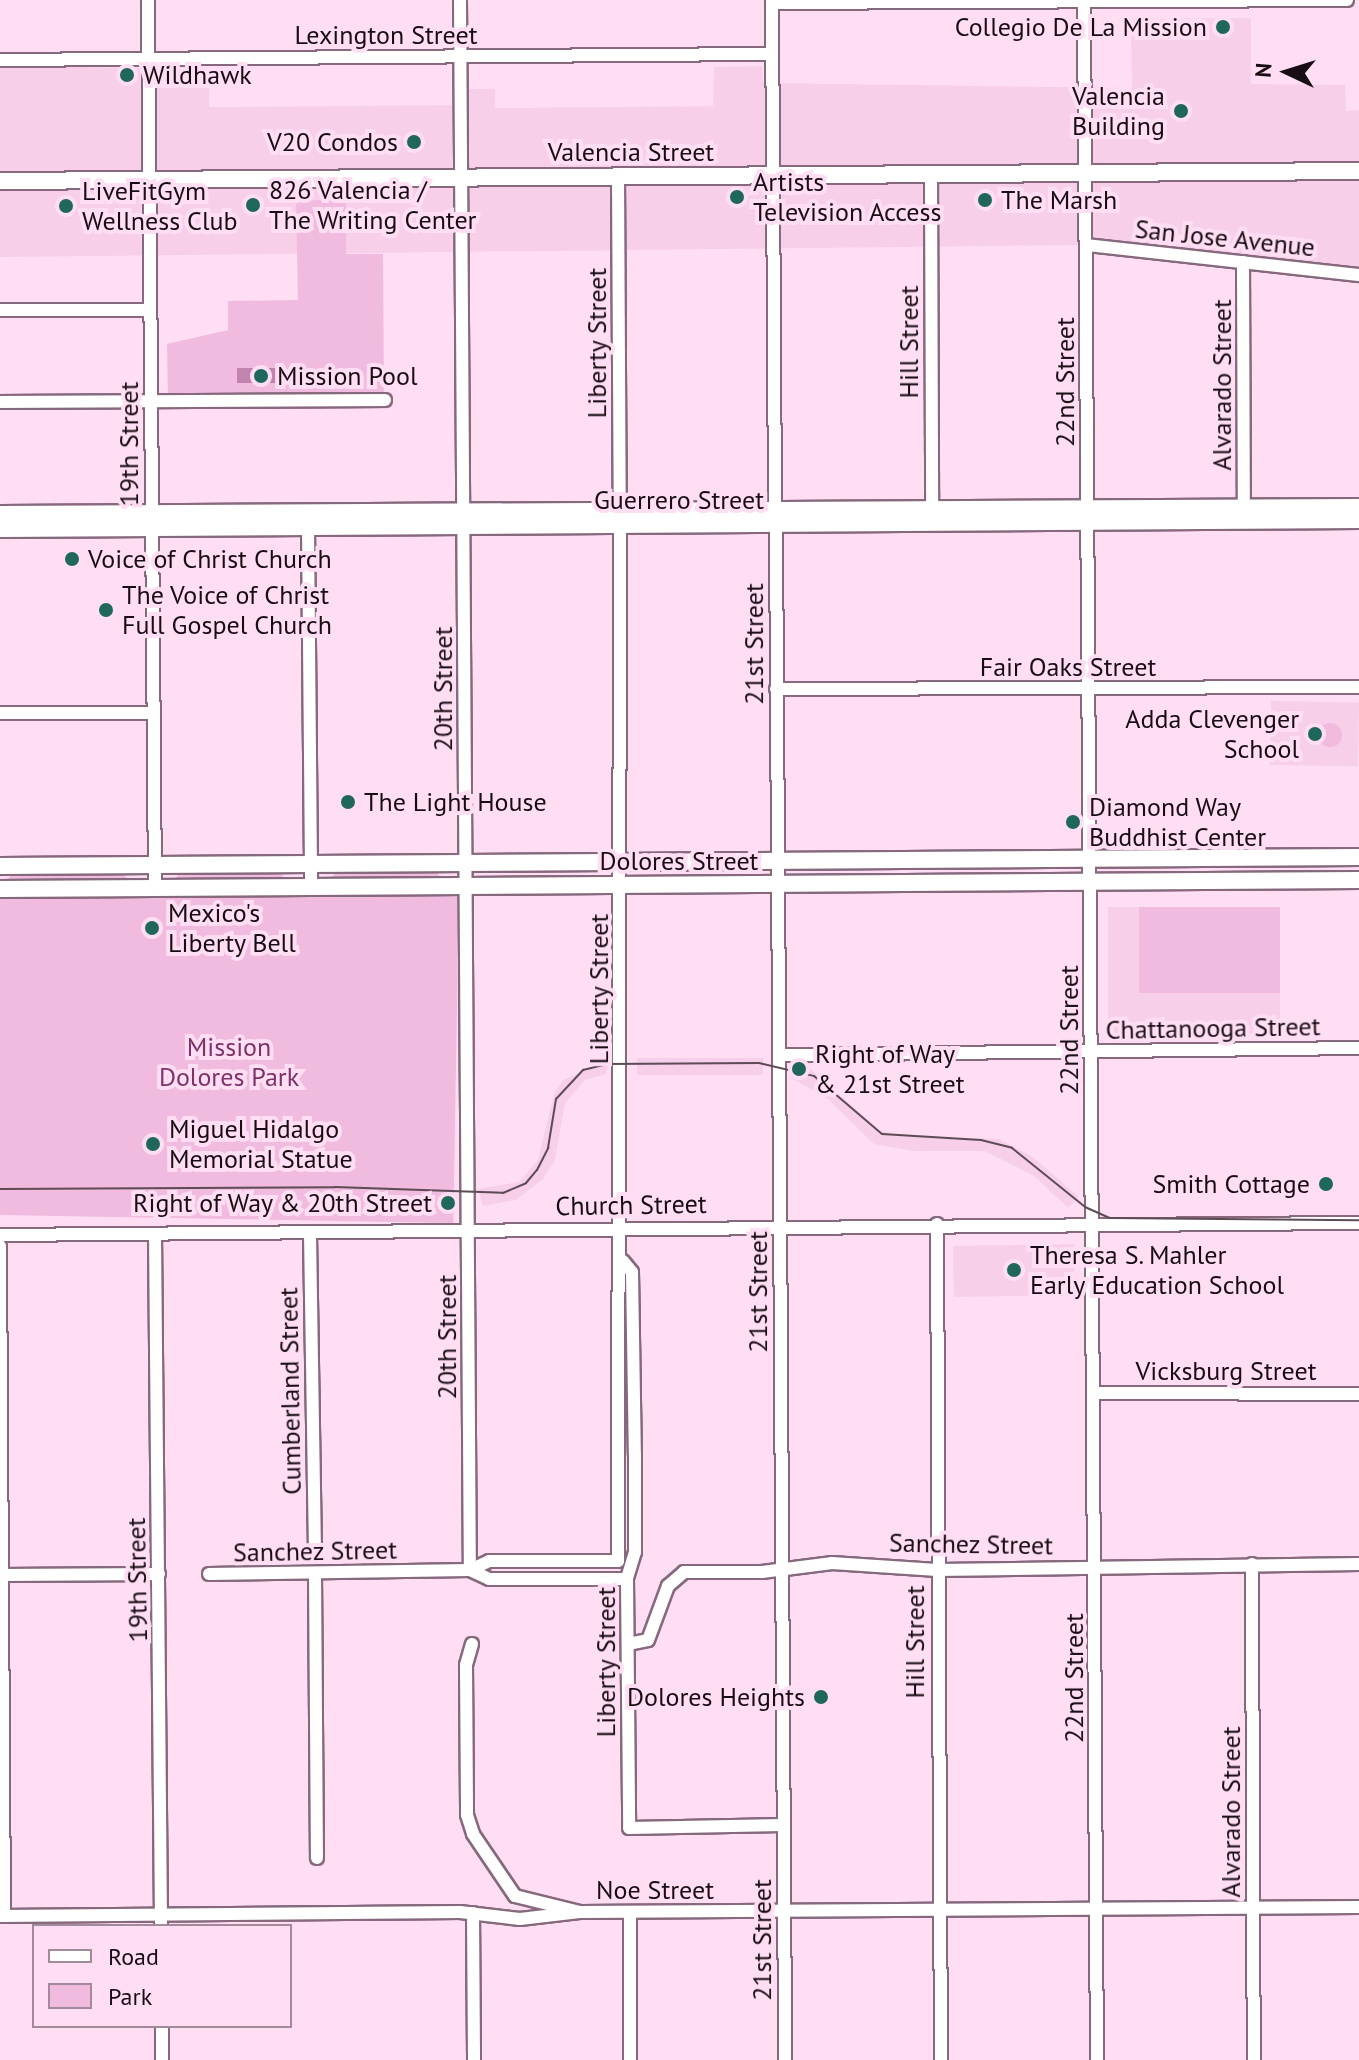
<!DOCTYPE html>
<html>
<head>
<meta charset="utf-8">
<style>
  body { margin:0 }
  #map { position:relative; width:1359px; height:2060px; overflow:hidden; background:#ffdef3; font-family:"PT Sans",sans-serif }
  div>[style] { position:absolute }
  .built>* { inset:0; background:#f7cfe9; transform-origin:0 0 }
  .green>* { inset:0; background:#f0bbde; transform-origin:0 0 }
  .round { border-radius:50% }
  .water>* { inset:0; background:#c284ae; transform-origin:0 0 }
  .roads { filter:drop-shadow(2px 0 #86697c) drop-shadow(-2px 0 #86697c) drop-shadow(0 2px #86697c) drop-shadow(0 -2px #86697c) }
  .street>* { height:12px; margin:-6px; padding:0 6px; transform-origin:6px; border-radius:6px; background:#fff }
  .secondary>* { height:16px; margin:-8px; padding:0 8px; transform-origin:8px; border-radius:8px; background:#fff }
  .tram>* { height:2px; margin:-1px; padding:0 1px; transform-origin:1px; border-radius:1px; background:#5d4b56 }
  .dots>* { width:22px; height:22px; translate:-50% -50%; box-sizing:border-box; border:4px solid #ffdef3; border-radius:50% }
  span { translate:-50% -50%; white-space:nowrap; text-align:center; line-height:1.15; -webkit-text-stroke:8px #ffdef3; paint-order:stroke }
  .poi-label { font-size:26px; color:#180d14 }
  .right { translate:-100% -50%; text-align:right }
  .left { translate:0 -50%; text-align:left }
  .street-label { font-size:26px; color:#180d14 }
  .park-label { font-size:26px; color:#7d3369 }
  .legend { position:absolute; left:32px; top:1924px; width:260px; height:104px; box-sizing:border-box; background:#ffdef3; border:2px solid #a38a9a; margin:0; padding:10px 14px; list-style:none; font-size:24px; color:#180d14 }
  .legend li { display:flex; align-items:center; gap:16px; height:40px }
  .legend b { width:40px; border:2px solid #a38a9a }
  .north { position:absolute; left:1247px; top:32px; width:80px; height:80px; -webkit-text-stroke:6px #ffdef3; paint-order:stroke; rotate:274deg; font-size:22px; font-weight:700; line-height:32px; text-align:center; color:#180d14 }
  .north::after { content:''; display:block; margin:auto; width:28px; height:36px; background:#180d14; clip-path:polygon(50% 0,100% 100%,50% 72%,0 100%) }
</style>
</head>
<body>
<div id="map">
  <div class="built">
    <div style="clip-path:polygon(1251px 18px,1251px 84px,1345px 85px,1346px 111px,1359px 110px,1359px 275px,1087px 245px,0 257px,0 65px,210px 70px,209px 107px,467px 105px,467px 89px,495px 89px,495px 108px,713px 106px,714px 67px,762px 66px,763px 83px,1132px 88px,1131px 19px)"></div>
    <div style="left:1271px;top:701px;width:88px;height:64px;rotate:1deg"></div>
    <div style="left:1108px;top:907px;width:172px;height:127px"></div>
    <div style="left:637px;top:1058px;width:126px;height:17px"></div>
    <div style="clip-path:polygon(609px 1060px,606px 1074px,585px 1080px,565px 1103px,555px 1160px,543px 1179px,516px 1200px,483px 1206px,478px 1189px,519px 1182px,538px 1160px,554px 1094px,563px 1080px)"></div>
    <div style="clip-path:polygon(806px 1065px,879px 1130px,899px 1136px,999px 1139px,1033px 1157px,1079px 1197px,1068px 1208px,1034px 1176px,985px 1151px,914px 1151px,874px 1144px,828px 1099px,791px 1078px)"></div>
    <div style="left:1074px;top:1244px;width:51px;height:121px;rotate:89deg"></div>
  </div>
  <div class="green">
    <div style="clip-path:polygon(346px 199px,346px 254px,383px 254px,384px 394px,168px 397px,167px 344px,228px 330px,228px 301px,298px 300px,296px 201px)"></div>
    <div class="round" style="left:1318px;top:723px;width:24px;height:24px"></div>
    <div style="clip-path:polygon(336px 871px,436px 871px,441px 878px,331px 879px)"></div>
    <div style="clip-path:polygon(180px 872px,280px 872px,285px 879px,175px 880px)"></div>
    <div style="clip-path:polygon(124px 873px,128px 882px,7px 881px,11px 874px)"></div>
    <div style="left:459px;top:896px;width:327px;height:459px;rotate:91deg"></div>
    <div style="left:1139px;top:907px;width:141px;height:86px"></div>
  </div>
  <div class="water">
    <div style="left:237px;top:368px;width:48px;height:15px"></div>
  </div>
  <div class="roads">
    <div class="street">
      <div style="left:148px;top:0;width:888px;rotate:89.55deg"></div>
      <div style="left:460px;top:0;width:1570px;rotate:89.64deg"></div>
      <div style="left:772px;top:0;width:509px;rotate:89.66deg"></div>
      <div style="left:1084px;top:0;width:2060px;rotate:89.64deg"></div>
      <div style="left:772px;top:3px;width:575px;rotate:-0.3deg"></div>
      <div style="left:0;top:60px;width:772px;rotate:-0.45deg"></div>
      <div style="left:931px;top:174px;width:335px;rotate:89.8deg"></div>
      <div style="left:618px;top:176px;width:334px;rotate:89.7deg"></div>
      <div style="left:1087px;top:245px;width:274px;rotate:6.3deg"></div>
      <div style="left:1243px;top:262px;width:245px;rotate:89.8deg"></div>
      <div style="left:0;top:310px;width:150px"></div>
      <div style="left:0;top:402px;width:385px;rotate:-0.3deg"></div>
      <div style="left:776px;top:524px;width:1536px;rotate:89.66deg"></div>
      <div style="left:308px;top:526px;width:361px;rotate:89.5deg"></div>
      <div style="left:776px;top:689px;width:583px;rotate:-0.2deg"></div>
      <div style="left:0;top:713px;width:153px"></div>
      <div style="left:779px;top:1055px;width:580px;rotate:-0.69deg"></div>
      <div style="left:937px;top:1224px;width:836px;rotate:89.73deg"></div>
      <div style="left:155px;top:1234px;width:692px;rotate:89.5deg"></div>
      <div style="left:310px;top:1234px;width:313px;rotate:89.1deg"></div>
      <div style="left:0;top:1235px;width:1359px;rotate:-0.51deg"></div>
      <div style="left:0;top:1246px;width:670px;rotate:89.66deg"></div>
      <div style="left:623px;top:1261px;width:14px;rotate:51deg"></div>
      <div style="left:632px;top:1272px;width:183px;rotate:89.1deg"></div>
      <div style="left:635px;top:1455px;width:97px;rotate:90deg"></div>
      <div style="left:635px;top:1552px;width:28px;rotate:107deg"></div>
      <div style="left:627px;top:1579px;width:249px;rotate:89.5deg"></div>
      <div style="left:629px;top:1828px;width:154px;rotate:-1.1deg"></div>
      <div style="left:1093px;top:1393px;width:266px;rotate:0.2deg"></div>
      <div style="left:1252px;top:1564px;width:496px;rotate:89.8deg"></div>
      <div style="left:470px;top:1570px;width:21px;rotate:25deg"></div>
      <div style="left:489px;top:1579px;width:138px"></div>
      <div style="left:209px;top:1574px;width:261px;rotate:-0.9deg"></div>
      <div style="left:470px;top:1570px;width:21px;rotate:-25deg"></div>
      <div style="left:489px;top:1561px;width:129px"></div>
      <div style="left:618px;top:1561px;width:1037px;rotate:-89.89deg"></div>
      <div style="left:0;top:1575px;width:159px;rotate:-0.4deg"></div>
      <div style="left:315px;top:1575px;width:283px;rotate:89.6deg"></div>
      <div style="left:472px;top:1644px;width:22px;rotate:106deg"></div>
      <div style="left:466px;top:1665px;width:150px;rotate:89.6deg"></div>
      <div style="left:467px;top:1815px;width:20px;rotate:72deg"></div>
      <div style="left:473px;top:1834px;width:75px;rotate:55.9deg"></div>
      <div style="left:515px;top:1896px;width:67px;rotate:13.8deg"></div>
      <div style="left:628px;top:1644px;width:20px;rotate:-11deg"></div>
      <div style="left:648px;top:1640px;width:58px;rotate:-69.7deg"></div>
      <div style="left:668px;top:1586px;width:21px;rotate:-41deg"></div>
      <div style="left:684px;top:1572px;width:78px"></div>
      <div style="left:762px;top:1572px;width:71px;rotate:-7.3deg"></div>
      <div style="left:832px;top:1563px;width:105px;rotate:3.8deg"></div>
      <div style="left:937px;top:1570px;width:422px;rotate:-0.8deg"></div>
      <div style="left:630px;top:1912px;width:148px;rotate:90deg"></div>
      <div style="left:473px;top:1913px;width:147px;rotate:89.6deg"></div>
      <div style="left:0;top:1916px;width:460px;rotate:-0.5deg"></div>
      <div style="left:460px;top:1912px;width:60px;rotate:6.7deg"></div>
      <div style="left:520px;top:1919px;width:60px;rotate:-6.7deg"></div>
      <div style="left:580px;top:1912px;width:779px;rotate:-0.37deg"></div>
      <div style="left:162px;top:2026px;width:34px;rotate:90deg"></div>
    </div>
    <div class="secondary">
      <div style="left:0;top:181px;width:1359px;rotate:-0.42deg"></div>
      <div style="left:0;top:514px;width:1359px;rotate:-0.3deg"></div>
      <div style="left:0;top:529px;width:1359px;rotate:-0.38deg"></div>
      <div style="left:0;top:866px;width:1359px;rotate:-0.38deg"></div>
      <div style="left:0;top:889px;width:1359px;rotate:-0.38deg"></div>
    </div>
  </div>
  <div class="tram">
    <div style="left:0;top:1189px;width:335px;rotate:-0.3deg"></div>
    <div style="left:335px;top:1187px;width:168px;rotate:2deg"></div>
    <div style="left:503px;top:1193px;width:25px;rotate:-23deg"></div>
    <div style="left:526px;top:1183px;width:17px;rotate:-50deg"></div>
    <div style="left:537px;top:1170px;width:25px;rotate:-63deg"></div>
    <div style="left:548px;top:1148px;width:50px;rotate:-80.7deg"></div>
    <div style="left:556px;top:1099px;width:40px;rotate:-47deg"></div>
    <div style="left:583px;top:1070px;width:25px;rotate:-14deg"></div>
    <div style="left:607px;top:1064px;width:152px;rotate:-0.4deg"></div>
    <div style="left:759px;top:1063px;width:57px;rotate:13.3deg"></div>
    <div style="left:814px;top:1076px;width:89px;rotate:40.5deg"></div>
    <div style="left:882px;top:1134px;width:99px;rotate:3.5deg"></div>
    <div style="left:981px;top:1140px;width:32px;rotate:14deg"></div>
    <div style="left:1012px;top:1148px;width:94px;rotate:38.9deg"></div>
    <div style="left:1085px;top:1207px;width:27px;rotate:24deg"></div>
    <div style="left:1110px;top:1218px;width:249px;rotate:0.5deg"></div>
  </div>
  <div class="dots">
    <div style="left:1223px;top:27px;background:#20675b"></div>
    <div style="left:127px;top:75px;background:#20675b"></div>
    <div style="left:1181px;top:111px;background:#20675b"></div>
    <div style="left:414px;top:142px;background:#20675b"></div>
    <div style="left:737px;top:197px;background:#20675b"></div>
    <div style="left:985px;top:200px;background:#20675b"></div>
    <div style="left:253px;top:205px;background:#20675b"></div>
    <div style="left:66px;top:206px;background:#20675b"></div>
    <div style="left:261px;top:376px;background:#20675b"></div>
    <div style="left:72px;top:559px;background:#20675b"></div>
    <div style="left:106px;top:610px;background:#20675b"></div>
    <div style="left:1315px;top:734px;background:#20675b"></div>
    <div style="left:348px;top:802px;background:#20675b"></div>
    <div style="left:1073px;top:822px;background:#20675b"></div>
    <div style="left:152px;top:928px;background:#20675b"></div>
    <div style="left:799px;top:1069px;background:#20675b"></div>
    <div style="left:153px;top:1144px;background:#20675b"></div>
    <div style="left:1326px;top:1184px;background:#20675b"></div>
    <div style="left:448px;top:1203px;background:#20675b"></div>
    <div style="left:1014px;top:1270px;background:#20675b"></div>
    <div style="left:821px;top:1697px;background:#20675b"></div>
  </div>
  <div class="poi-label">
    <span class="right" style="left:1207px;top:27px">Collegio De La Mission</span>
    <span class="left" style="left:143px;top:75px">Wildhawk</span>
    <span class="right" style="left:1165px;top:111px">Valencia<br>Building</span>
    <span class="right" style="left:398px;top:142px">V20 Condos</span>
    <span class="left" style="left:753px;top:197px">Artists<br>Television Access</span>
    <span class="left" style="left:269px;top:205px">826 Valencia /<br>The Writing Center</span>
    <span class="left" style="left:82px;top:206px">LiveFitGym<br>Wellness Club</span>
    <span class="left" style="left:1001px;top:200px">The Marsh</span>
    <span class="left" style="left:277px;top:376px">Mission Pool</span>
    <span class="left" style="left:88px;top:559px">Voice of Christ Church</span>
    <span class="left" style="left:122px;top:610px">The Voice of Christ<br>Full Gospel Church</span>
    <span class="right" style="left:1299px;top:734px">Adda Clevenger<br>School</span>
    <span class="left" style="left:364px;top:802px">The Light House</span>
    <span class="left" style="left:1089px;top:822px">Diamond Way<br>Buddhist Center</span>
    <span class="left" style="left:168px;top:928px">Mexico's<br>Liberty Bell</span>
    <span class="left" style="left:815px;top:1069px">Right of Way<br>&amp; 21st Street</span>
    <span class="left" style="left:169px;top:1144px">Miguel Hidalgo<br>Memorial Statue</span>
    <span class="right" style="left:1310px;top:1184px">Smith Cottage</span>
    <span class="right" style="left:432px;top:1203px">Right of Way &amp; 20th Street</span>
    <span class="left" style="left:1030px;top:1270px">Theresa S. Mahler<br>Early Education School</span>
    <span class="right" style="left:805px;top:1697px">Dolores Heights</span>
  </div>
  <div class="street-label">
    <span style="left:386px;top:35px">Lexington Street</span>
    <span style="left:631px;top:152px">Valencia Street</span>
    <span style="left:1225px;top:238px;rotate:6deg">San Jose Avenue</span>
    <span style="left:909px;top:342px;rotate:-90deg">Hill Street</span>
    <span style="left:597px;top:343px;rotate:-90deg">Liberty Street</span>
    <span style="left:1065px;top:382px;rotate:-90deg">22nd Street</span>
    <span style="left:1222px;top:385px;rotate:-90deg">Alvarado Street</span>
    <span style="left:129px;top:444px;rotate:-90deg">19th Street</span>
    <span style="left:679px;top:500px">Guerrero Street</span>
    <span style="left:754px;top:644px;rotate:-90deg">21st Street</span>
    <span style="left:1068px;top:667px">Fair Oaks Street</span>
    <span style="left:443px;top:689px;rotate:-90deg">20th Street</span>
    <span style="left:679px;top:861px">Dolores Street</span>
    <span style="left:599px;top:989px;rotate:-90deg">Liberty Street</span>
    <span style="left:1213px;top:1028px;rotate:-1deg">Chattanooga Street</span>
    <span style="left:1069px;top:1030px;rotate:-90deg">22nd Street</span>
    <span style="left:631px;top:1205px;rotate:-1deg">Church Street</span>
    <span style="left:758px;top:1292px;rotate:-90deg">21st Street</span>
    <span style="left:447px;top:1337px;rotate:-90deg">20th Street</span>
    <span style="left:1226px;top:1371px">Vicksburg Street</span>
    <span style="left:290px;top:1391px;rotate:-91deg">Cumberland Street</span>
    <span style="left:971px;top:1544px;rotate:1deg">Sanchez Street</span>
    <span style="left:315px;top:1551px;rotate:-1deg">Sanchez Street</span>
    <span style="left:137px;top:1580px;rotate:-91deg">19th Street</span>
    <span style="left:915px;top:1642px;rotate:-90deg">Hill Street</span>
    <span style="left:606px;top:1662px;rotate:-90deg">Liberty Street</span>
    <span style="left:1074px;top:1678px;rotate:-90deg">22nd Street</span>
    <span style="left:1231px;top:1812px;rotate:-90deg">Alvarado Street</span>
    <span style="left:655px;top:1890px">Noe Street</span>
    <span style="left:762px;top:1940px;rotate:-90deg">21st Street</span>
  </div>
  <div class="park-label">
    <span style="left:229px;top:1062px">Mission<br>Dolores Park</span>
  </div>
  <ul class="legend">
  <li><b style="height:10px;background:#fff"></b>Road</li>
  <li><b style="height:22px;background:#f0bbde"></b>Park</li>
  </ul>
  <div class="north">N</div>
</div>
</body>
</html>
